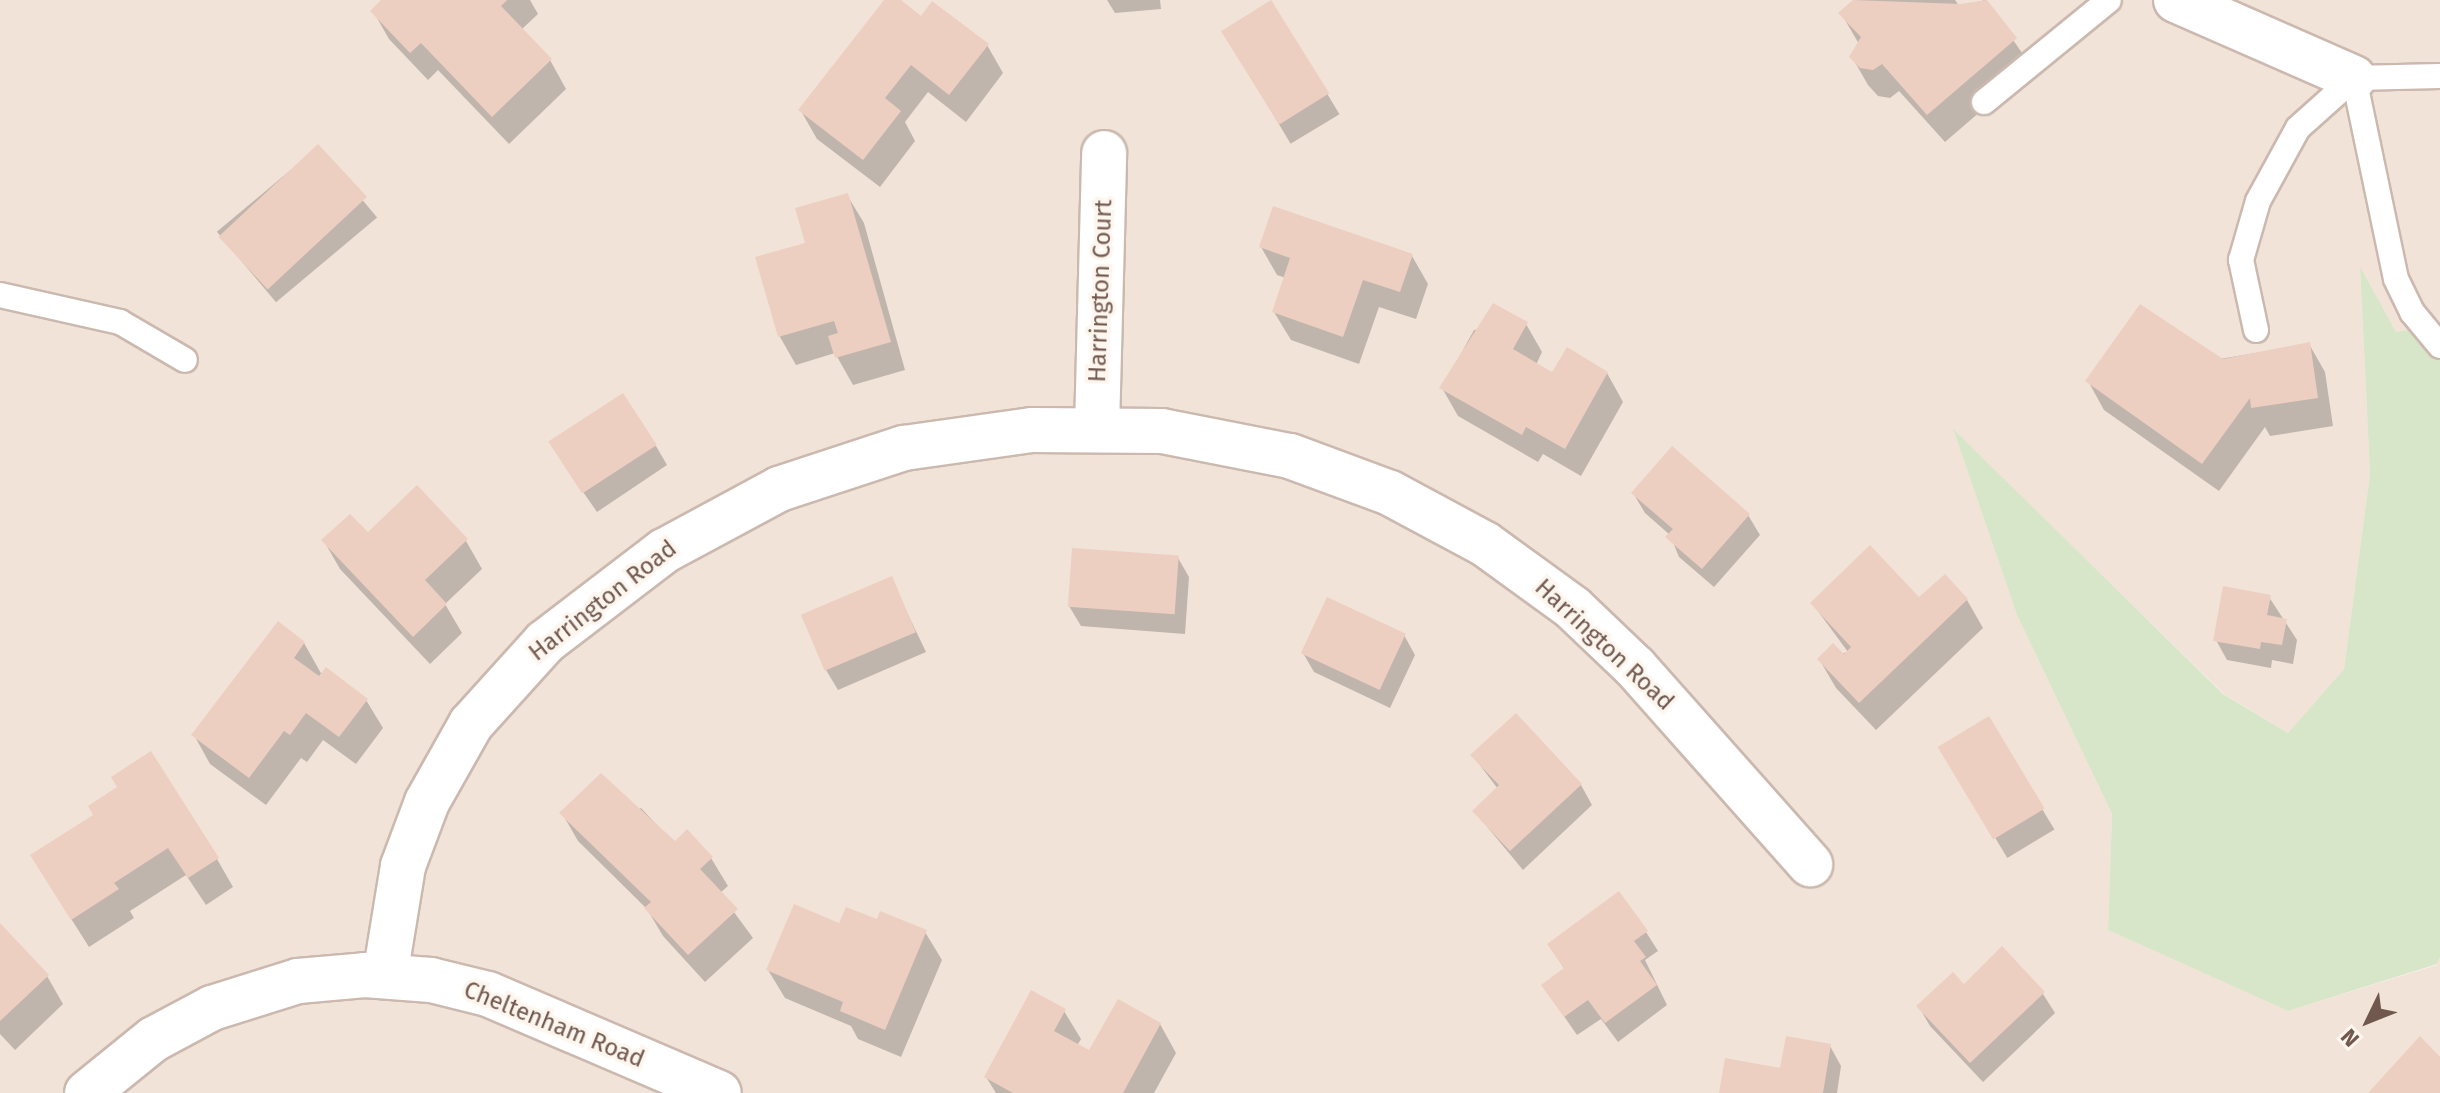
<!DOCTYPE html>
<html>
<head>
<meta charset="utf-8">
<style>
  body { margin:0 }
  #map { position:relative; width:2440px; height:1093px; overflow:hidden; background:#faf1e8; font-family:"Fira Sans",sans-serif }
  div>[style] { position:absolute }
  .residential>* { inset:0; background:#f1e3d7 }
  .green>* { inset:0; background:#d7e6c8 }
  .shadow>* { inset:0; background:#0003; transform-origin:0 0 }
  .building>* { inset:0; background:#edcfc2; transform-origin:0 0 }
  .roads { filter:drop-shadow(2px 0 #cbb9af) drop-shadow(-2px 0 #cbb9af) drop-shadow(0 2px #cbb9af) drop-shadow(0 -2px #cbb9af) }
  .lane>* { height:24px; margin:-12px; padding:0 12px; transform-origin:12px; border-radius:12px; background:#fff }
  .street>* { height:44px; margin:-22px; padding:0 22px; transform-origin:22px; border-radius:22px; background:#fff }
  span { translate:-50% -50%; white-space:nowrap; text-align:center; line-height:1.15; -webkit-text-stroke:7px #fdf6ee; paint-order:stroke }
  .street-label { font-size:24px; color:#71584f }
  .north { position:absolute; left:2328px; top:981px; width:80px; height:80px; -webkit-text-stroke:6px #fdf6ee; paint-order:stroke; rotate:227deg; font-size:22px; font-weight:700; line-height:32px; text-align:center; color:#71584f }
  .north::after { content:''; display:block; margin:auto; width:28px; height:36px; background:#71584f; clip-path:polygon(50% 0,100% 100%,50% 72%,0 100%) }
</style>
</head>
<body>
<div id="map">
  <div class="residential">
    <div style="clip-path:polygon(0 0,2440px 0,2440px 324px,2396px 332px,2360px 269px,2370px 474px,2344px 669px,2288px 733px,2224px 694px,1954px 432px,2017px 615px,2112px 814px,2108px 930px,2288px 1011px,2437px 965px,2440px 957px,2440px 1093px,0 1093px)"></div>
  </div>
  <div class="green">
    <div style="clip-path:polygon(2360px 267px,2396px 332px,2440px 324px,2440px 957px,2437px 964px,2288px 1011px,2108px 930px,2112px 814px,2017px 615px,1953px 429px,2223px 694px,2288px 733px,2344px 669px,2370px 474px)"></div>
  </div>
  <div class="shadow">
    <div style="clip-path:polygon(384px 0,530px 0,538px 14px,521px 30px,550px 60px,566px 89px,509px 144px,438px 70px,428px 80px,389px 39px,373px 11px)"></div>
    <div style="clip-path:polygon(886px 0,898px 0,922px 18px,987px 45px,1003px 73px,966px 122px,928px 92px,905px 122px,915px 141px,880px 187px,817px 139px,801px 111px)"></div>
    <div style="clip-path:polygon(1107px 0,1160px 0,1161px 9px,1115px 13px)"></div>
    <div style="clip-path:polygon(1856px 0,1955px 0,1960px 7px,1985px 0,2032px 67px,1945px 142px,1899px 91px,1890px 98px,1878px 96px,1868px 85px,1852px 57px,1859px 44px,1841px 13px)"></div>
    <div style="left:1272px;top:2px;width:131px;height:57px;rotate:59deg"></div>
    <div style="left:318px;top:147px;width:92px;height:132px;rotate:50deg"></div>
    <div style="clip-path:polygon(847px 195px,864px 223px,905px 370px,853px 385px,835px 353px,796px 365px,780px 337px,807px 245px)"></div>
    <div style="clip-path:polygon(1261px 247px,1412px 256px,1428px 284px,1416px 319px,1379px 307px,1359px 364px,1291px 340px,1274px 312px,1286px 278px,1277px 275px)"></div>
    <div style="clip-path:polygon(1526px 324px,1542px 352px,1536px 365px,1553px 375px,1607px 373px,1623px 402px,1581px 476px,1543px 454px,1538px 462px,1458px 416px,1442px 388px,1474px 330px)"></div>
    <div style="clip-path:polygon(2309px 344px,2325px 372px,2333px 426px,2270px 436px,2265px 427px,2219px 491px,2104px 410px,2088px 381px)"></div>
    <div style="clip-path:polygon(656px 446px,667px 465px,597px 512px,563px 463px)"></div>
    <div style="clip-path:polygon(1633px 493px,1748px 515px,1760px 535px,1714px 587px,1679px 557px,1670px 535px,1645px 513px)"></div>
    <div style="clip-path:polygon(368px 534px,466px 541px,482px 569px,445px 604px,462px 633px,430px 664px,340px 569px,324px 541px)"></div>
    <div style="clip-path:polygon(1178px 558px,1189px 577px,1185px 634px,1081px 626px,1069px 606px)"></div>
    <div style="clip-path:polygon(891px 579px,926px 652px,838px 690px,826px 670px)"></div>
    <div style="clip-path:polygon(2269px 597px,2297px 640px,2293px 664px,2272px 660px,2271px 668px,2227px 660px,2216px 640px)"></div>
    <div style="clip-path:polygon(1967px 600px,1983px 628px,1876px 730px,1836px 688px,1819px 659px,1848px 652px,1812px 603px)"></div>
    <div style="clip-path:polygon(1404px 635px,1415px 655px,1390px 708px,1314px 672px,1303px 653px)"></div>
    <div style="clip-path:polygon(304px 643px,322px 675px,366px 700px,383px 728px,356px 764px,323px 740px,307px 762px,301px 758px,266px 805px,210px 764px,194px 735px)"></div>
    <div style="clip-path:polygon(1516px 716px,1581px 785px,1592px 805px,1523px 870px,1474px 811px,1498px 789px,1473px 756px)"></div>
    <div style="left:1988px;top:719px;width:129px;height:55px;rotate:59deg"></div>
    <div style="clip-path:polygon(641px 808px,675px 844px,711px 858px,728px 886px,720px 893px,753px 938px,705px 982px,663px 936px,647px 909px,578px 841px,562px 813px,635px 813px)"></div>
    <div style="clip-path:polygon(95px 815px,217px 859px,233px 887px,206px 905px,186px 875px,130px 911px,134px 918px,89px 947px,49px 884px)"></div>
    <div style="clip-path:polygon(878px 922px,925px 932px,942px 960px,901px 1057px,858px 1039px,851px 1026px,785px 998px,768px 970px,840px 925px)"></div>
    <div style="clip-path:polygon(0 926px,47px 976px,63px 1004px,15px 1050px,0 1034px)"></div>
    <div style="clip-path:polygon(1646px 932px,1658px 951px,1645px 960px,1667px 1005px,1618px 1042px,1601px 1019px,1577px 1035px,1543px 986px,1565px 970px,1549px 945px)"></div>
    <div style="clip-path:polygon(1964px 986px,2043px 994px,2055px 1013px,1983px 1082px,1930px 1026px,1919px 1007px)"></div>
    <div style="clip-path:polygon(1064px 1011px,1081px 1039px,1077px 1046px,1090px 1053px,1160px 1024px,1176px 1053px,1154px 1093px,996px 1093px,986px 1077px)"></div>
    <div style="clip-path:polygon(1830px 1046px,1841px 1066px,1837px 1093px,1721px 1093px)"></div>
  </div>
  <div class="building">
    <div style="clip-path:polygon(381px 0,507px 0,501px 6px,552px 59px,492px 117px,421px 43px,410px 53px,370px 11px)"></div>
    <div style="clip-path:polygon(884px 0,901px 0,921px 16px,932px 1px,989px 44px,949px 95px,911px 65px,885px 98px,901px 111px,863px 160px,798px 110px)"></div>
    <div style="left:1271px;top:0;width:110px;height:59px;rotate:58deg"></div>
    <div style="clip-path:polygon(1853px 0,1960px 4px,1987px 0,2017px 38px,1927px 115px,1882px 64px,1873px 70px,1860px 68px,1849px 57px,1861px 37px,1838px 13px)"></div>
    <div style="left:318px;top:144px;width:72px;height:136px;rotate:47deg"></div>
    <div style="clip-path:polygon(848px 193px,891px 342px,835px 358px,828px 336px,838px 333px,834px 321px,778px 337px,755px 257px,805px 243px,795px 208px)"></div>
    <div style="clip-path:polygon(1273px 206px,1413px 254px,1400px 292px,1363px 280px,1343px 337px,1272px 312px,1290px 258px,1259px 247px)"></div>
    <div style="clip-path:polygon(1493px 303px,1528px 322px,1513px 349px,1552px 372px,1567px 347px,1608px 372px,1565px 449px,1526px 427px,1522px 435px,1439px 388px)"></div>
    <div style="clip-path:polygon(2140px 304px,2223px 359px,2310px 342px,2318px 398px,2251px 408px,2250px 398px,2202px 464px,2085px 381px)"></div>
    <div style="left:623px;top:393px;width:62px;height:89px;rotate:57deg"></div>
    <div style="clip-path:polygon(1672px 446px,1750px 514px,1702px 569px,1665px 537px,1673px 529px,1631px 493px)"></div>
    <div style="clip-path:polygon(417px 485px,468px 539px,425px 580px,447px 604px,413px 637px,321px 540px,350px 514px,368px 532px)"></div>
    <div style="clip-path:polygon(1870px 545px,1919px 597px,1945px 574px,1968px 599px,1859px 703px,1817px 659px,1833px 643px,1844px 654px,1851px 647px,1810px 603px)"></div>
    <div style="left:1072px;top:548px;width:107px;height:59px;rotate:4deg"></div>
    <div style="left:892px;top:576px;width:61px;height:99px;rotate:67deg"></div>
    <div style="clip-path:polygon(2223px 586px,2271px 595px,2267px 615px,2287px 619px,2282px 645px,2261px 642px,2260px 649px,2213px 641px)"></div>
    <div style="left:1327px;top:597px;width:87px;height:62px;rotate:25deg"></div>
    <div style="clip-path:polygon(278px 621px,305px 642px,294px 658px,319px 676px,326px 667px,368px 699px,339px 737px,306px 713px,290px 735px,284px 731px,249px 778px,191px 735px)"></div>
    <div style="clip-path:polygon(1516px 713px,1582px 784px,1510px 851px,1472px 811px,1499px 785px,1470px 755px)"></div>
    <div style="left:1989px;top:716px;width:108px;height:60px;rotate:59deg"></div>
    <div style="clip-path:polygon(151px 751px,219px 858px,188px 878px,168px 848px,114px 883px,119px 889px,71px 920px,30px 855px,93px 815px,88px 806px,117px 787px,111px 777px)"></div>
    <div style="clip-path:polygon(601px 773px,675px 841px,687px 829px,713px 857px,700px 869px,738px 909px,688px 955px,644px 908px,651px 902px,559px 813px)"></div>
    <div style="clip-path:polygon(1619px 891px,1648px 931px,1634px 941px,1646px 957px,1640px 961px,1657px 985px,1605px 1023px,1588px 1000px,1564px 1017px,1541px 985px,1564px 968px,1547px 944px)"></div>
    <div style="clip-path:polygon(794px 904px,839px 923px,846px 907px,877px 919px,880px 911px,927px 930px,885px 1030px,840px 1011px,843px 1002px,766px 970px)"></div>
    <div style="clip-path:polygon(0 923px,49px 975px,0 1021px)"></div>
    <div style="clip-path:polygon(2002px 946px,2045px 992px,1970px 1063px,1916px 1006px,1953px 972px,1964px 984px)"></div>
    <div style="clip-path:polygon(1031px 990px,1066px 1009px,1054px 1031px,1089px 1050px,1118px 999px,1161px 1023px,1123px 1093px,1013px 1093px,984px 1077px)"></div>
    <div style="clip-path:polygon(1786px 1036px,1831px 1044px,1823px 1093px,1719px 1093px,1725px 1058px,1780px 1068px)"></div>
    <div style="clip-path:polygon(2420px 1036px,2440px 1057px,2440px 1093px,2368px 1093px)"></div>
  </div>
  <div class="roads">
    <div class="lane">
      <div style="left:2354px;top:78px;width:205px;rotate:78.2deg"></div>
      <div style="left:2396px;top:279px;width:37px;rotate:64deg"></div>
      <div style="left:2412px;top:312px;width:44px;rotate:50.5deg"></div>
      <div style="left:1984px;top:102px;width:161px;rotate:-39.2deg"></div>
      <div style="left:0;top:295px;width:123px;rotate:12.7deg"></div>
      <div style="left:120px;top:322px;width:75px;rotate:30.3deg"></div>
      <div style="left:2256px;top:330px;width:72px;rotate:-102.1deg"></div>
      <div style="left:2241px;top:260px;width:61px;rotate:-73.9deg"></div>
      <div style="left:2258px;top:201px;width:83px;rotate:-61.3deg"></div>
      <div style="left:2298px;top:128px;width:75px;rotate:-41.8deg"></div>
      <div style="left:2354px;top:78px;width:86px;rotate:-1.3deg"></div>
    </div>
    <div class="street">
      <div style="left:2176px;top:0;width:194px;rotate:23.7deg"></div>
      <div style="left:1097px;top:428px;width:275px;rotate:-88.5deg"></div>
      <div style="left:385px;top:976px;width:111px;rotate:-80.7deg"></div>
      <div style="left:403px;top:866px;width:68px;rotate:-69.4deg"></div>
      <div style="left:427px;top:802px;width:90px;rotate:-60.6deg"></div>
      <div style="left:471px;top:724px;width:110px;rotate:-47.9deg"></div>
      <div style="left:545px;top:642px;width:150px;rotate:-37.4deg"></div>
      <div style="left:664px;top:551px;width:131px;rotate:-28.3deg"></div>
      <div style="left:779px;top:489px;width:132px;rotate:-18.2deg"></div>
      <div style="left:904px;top:448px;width:129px;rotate:-8deg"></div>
      <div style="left:1032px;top:430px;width:130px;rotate:0.4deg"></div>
      <div style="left:1162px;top:431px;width:130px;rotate:11.1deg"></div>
      <div style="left:1290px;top:456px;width:107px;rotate:20.3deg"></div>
      <div style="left:1390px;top:493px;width:108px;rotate:28.2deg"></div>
      <div style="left:1485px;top:544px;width:109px;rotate:36deg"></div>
      <div style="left:1573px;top:608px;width:86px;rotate:43.6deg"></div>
      <div style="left:1635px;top:667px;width:264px;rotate:48.4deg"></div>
      <div style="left:87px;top:1093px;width:86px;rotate:-38.9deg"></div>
      <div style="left:154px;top:1039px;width:66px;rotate:-28.1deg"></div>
      <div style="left:212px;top:1008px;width:90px;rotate:-17.4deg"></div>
      <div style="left:298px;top:981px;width:67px;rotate:-5.1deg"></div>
      <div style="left:365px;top:975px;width:66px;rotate:4.3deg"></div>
      <div style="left:431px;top:980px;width:59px;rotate:13.8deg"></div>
      <div style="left:488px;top:994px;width:251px;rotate:23.2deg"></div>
    </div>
  </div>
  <div class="street-label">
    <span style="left:1101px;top:291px;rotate:-88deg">Harrington Court</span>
    <span style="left:603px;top:601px;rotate:-38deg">Harrington Road</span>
    <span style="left:1604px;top:645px;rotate:43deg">Harrington Road</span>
    <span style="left:554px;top:1025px;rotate:22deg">Cheltenham Road</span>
  </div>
  <div class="north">N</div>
</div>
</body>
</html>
